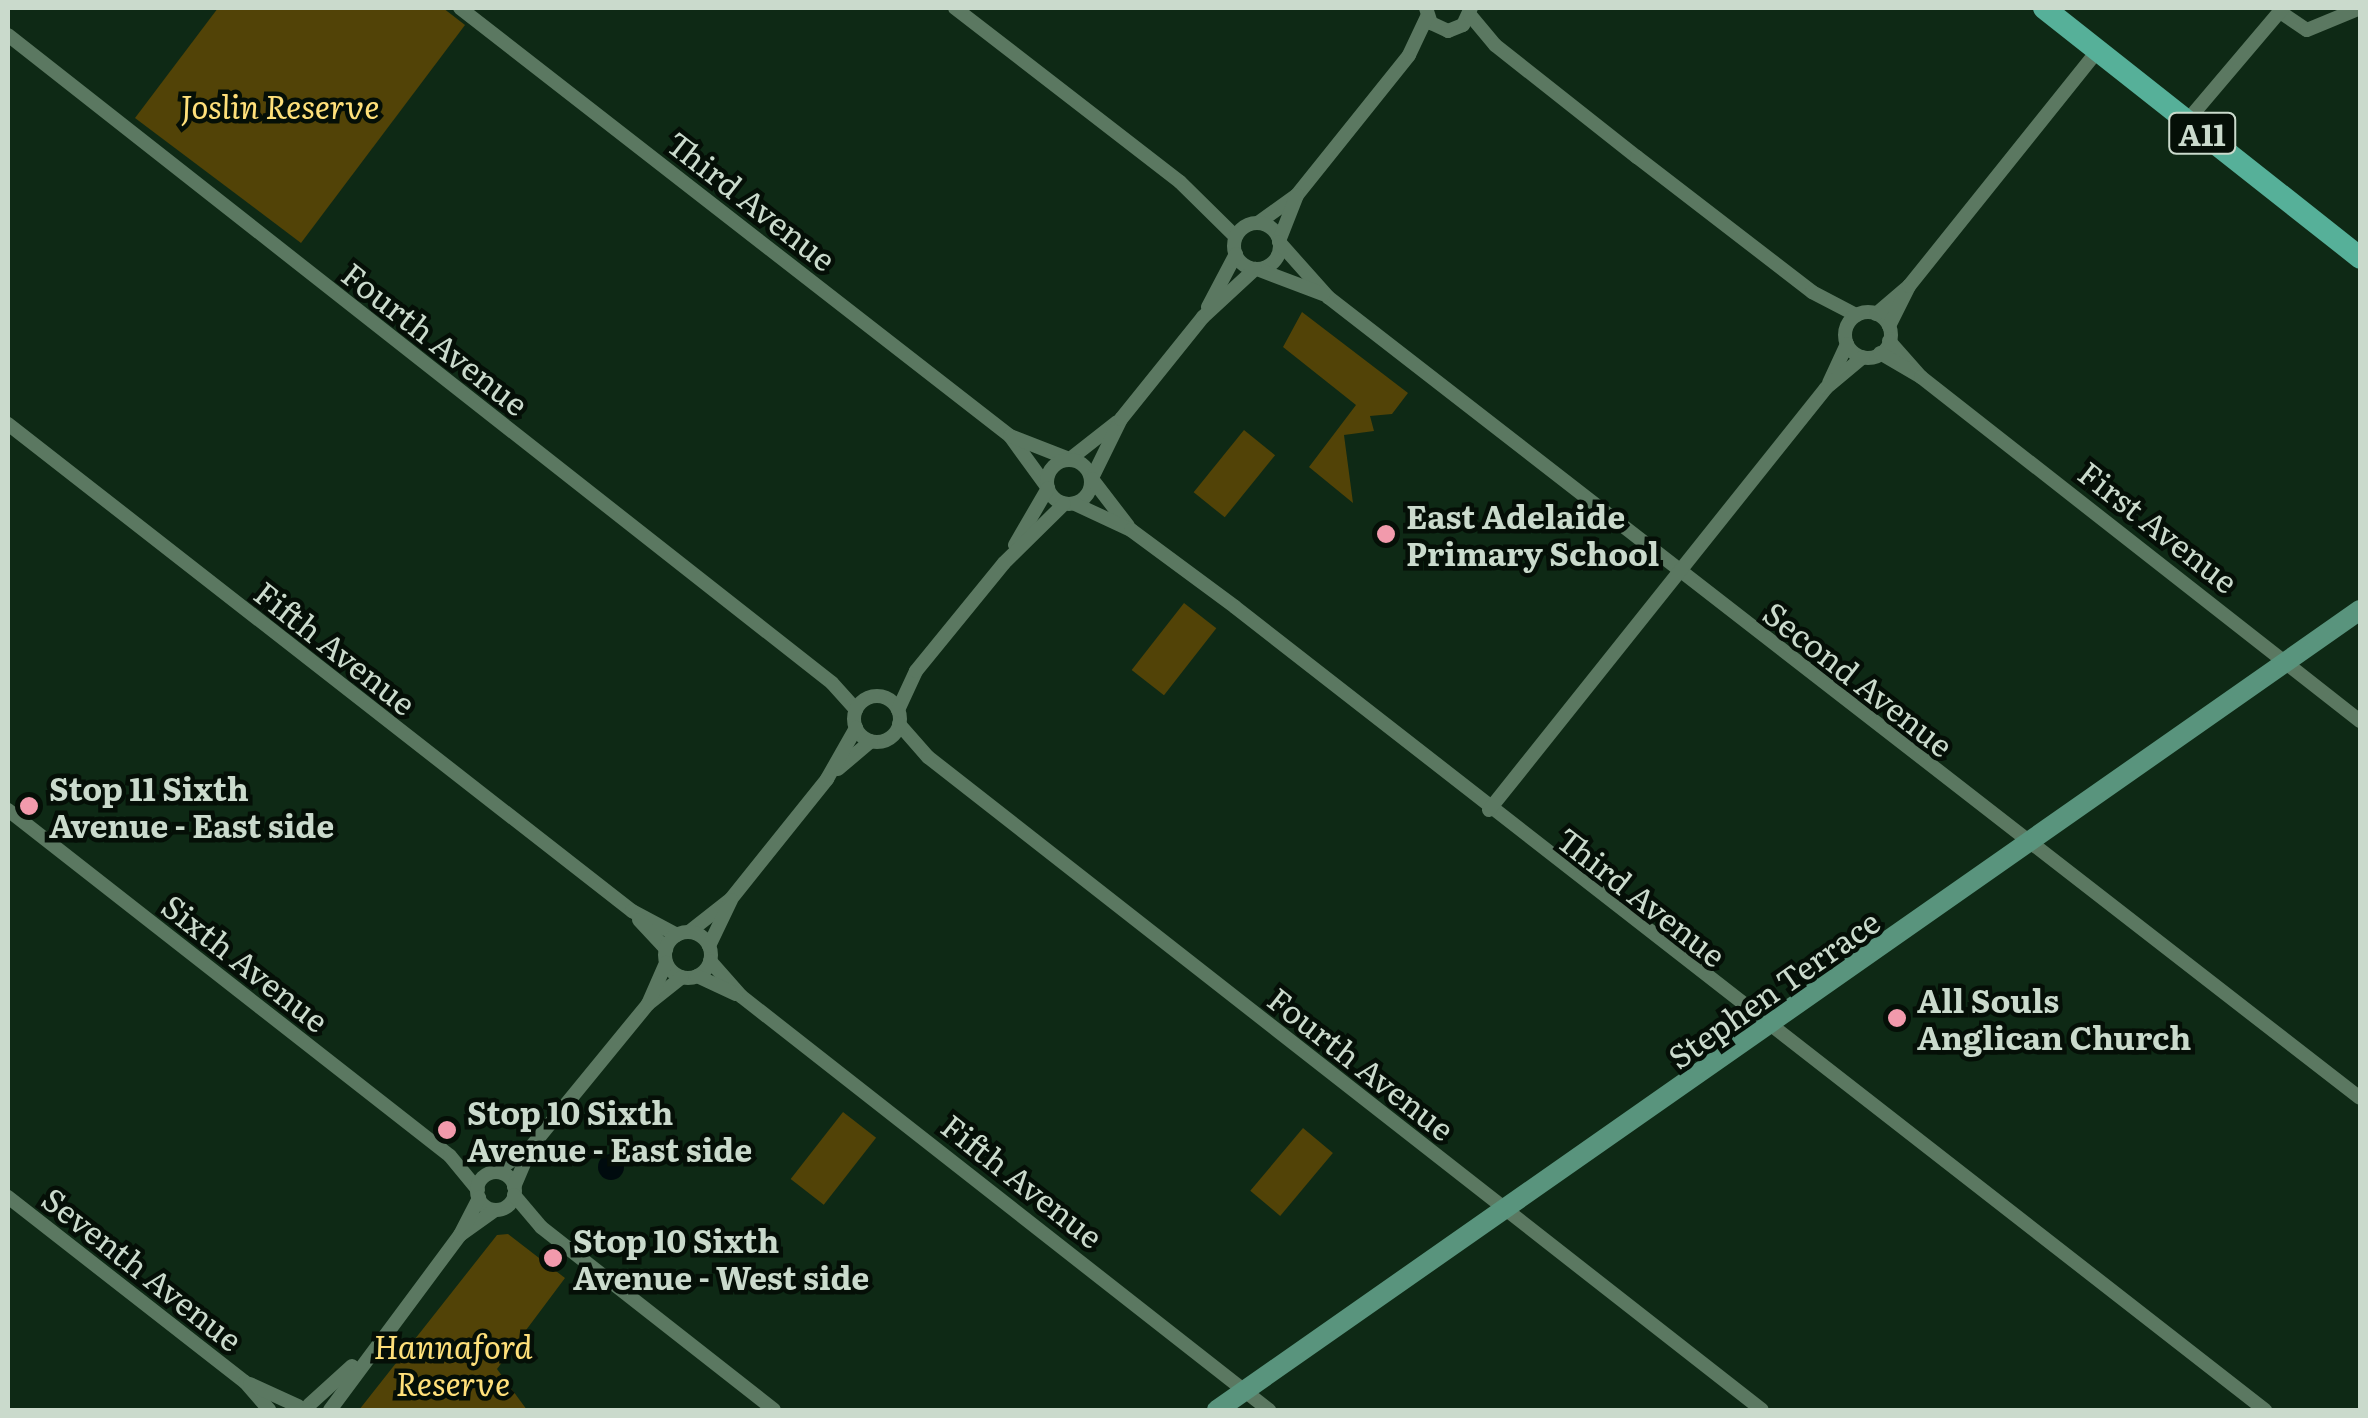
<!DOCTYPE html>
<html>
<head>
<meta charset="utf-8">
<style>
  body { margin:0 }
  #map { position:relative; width:2368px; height:1418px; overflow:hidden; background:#0e2915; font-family:Literata,serif }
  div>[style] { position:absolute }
  .green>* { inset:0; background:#524307; transform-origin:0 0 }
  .water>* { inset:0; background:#000b0e }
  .round { border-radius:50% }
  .minor>* { height:14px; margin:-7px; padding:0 7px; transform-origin:7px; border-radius:7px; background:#5b7861 }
  .minor>.ring { margin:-7px; padding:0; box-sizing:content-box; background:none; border:14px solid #5b7861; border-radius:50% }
  .secondary>* { height:20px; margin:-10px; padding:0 10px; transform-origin:10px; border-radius:10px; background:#59947d }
  .primary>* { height:22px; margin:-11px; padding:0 11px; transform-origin:11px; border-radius:11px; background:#56b099 }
  .dots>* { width:28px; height:28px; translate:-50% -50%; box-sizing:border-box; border:5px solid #050f07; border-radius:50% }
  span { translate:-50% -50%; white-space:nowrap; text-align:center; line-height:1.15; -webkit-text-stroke:9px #050f07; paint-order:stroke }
  .shield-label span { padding:2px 8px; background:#050f07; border:2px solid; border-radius:8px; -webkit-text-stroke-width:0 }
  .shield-label { font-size:30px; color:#cadacc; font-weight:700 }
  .park-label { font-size:32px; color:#ffe07a; font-style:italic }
  .street-label { font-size:32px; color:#cadacc }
  .poi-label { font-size:32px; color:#cadacc; font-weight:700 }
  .left { translate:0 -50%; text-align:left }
  .frame { position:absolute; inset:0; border:10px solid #cadacc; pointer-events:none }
</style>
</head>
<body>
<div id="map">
  <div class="green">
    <div style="clip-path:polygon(218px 8px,443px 8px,465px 25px,301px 243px,135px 118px)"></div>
    <div style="clip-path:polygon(1302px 312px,1408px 393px,1392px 414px,1370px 416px,1374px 431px,1344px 435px,1353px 503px,1309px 467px,1356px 405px,1283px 347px)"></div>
    <div style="left:1244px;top:430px;width:40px;height:80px;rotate:39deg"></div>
    <div style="left:1184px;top:603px;width:41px;height:85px;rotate:38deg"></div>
    <div style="left:843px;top:1112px;width:42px;height:85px;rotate:38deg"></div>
    <div style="left:1303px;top:1128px;width:39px;height:82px;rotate:40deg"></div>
    <div style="clip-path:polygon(508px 1234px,565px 1278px,497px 1369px,527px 1410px,359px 1410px,497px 1235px)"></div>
  </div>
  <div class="water">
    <div class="round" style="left:598px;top:1154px;width:26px;height:26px"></div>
  </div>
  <div class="minor">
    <div style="left:460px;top:8px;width:697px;rotate:37.89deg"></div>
    <div style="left:1010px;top:436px;width:63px;rotate:54deg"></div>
    <div style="left:955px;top:8px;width:284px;rotate:37.7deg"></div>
    <div style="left:1180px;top:182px;width:78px;rotate:44.5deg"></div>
    <div style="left:1426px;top:8px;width:16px;rotate:72deg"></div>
    <div style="left:1431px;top:23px;width:19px;rotate:25deg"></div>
    <div style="left:1448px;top:31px;width:16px;rotate:-22deg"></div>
    <div style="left:1463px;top:25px;width:19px;rotate:-65deg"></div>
    <div style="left:2280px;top:12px;width:32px;rotate:34deg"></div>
    <div style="left:2307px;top:30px;width:57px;rotate:-22.5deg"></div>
    <div style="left:1470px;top:15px;width:39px;rotate:50deg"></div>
    <div style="left:1495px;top:45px;width:181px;rotate:38.3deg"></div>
    <div style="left:1637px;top:157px;width:221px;rotate:37.6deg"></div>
    <div style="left:1812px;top:292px;width:50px;rotate:27.6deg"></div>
    <div style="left:8px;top:35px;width:1048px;rotate:38.18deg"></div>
    <div style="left:832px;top:683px;width:36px;rotate:48deg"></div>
    <div style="left:2187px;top:121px;width:148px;rotate:-49.7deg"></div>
    <div style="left:1258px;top:223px;width:48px;rotate:-35.7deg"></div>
    <div style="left:1297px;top:195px;width:179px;rotate:-51.3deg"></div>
    <div style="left:1409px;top:55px;width:42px;rotate:-64.7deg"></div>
    <div class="ring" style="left:1234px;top:223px;width:32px;height:32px"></div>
    <div style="left:1279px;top:241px;width:49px;rotate:-68.6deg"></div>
    <div style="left:1279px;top:242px;width:74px;rotate:48.3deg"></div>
    <div style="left:1328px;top:297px;width:1306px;rotate:37.82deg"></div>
    <div style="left:1257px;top:269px;width:71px;rotate:20.7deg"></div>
    <div style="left:1208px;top:307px;width:60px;rotate:-62.2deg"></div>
    <div class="ring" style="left:1845px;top:312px;width:32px;height:32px"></div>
    <div style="left:1876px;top:314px;width:43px;rotate:-40.3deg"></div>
    <div style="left:1889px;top:326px;width:45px;rotate:-63.4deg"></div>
    <div style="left:1909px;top:286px;width:302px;rotate:-51.3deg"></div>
    <div style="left:1889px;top:341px;width:48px;rotate:48.4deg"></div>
    <div style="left:1880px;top:353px;width:48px;rotate:30.3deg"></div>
    <div style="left:1921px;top:377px;width:558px;rotate:38.08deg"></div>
    <div style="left:1829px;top:383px;width:43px;rotate:-65.2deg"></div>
    <div style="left:8px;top:424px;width:792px;rotate:37.97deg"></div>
    <div style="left:632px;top:911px;width:51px;rotate:28.1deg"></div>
    <div style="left:1010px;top:436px;width:63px;rotate:21.3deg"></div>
    <div style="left:1070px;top:459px;width:60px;rotate:-38.2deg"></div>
    <div class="ring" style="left:1047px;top:460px;width:30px;height:30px"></div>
    <div style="left:1092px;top:478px;width:66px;rotate:-63.8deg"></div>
    <div style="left:1121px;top:419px;width:131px;rotate:-51.2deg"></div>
    <div style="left:1203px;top:317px;width:71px;rotate:-42.7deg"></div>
    <div style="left:1092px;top:479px;width:59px;rotate:52.5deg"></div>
    <div style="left:1075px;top:504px;width:62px;rotate:24.9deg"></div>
    <div style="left:1131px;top:530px;width:129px;rotate:36.5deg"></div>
    <div style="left:1235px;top:607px;width:1306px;rotate:37.94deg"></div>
    <div style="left:1015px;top:545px;width:66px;rotate:-59.9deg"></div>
    <div class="ring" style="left:854px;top:696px;width:32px;height:32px"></div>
    <div style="left:898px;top:710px;width:43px;rotate:-65.2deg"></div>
    <div style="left:916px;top:671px;width:139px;rotate:-50.8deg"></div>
    <div style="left:1004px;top:563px;width:84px;rotate:-44.5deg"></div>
    <div style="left:899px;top:724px;width:44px;rotate:48.7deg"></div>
    <div style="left:928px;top:757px;width:1059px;rotate:38.06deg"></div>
    <div style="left:838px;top:769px;width:43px;rotate:-40.3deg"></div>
    <div style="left:8px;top:810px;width:561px;rotate:38.05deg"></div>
    <div style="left:450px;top:1156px;width:44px;rotate:50.5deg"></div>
    <div style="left:1489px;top:810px;width:540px;rotate:-51.39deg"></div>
    <div style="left:1826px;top:388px;width:48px;rotate:-40deg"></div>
    <div style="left:639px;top:920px;width:40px;rotate:47deg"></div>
    <div style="left:689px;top:932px;width:53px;rotate:-38.2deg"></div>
    <div style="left:731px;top:899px;width:154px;rotate:-51.3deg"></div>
    <div style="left:827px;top:779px;width:59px;rotate:-60.4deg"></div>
    <div class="ring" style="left:665px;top:932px;width:32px;height:32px"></div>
    <div style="left:709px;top:946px;width:51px;rotate:-64.4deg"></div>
    <div style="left:710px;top:961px;width:47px;rotate:48.5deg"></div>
    <div style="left:741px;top:996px;width:671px;rotate:38.1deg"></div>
    <div style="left:697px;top:976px;width:43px;rotate:24.8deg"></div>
    <div style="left:648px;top:1004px;width:43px;rotate:-38.5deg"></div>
    <div style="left:495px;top:1172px;width:44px;rotate:-34.8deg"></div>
    <div style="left:531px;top:1147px;width:185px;rotate:-50.7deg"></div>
    <div style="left:648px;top:1004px;width:45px;rotate:-66.3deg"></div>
    <div class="ring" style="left:477px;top:1172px;width:24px;height:24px"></div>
    <div style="left:514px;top:1187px;width:43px;rotate:-67deg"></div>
    <div style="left:514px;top:1195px;width:42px;rotate:49.8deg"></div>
    <div style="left:541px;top:1227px;width:296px;rotate:38.1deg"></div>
    <div style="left:8px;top:1197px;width:301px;rotate:38deg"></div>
    <div style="left:245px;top:1382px;width:37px;rotate:49deg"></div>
    <div style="left:460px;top:1235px;width:43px;rotate:-35.5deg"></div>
    <div style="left:250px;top:1384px;width:53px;rotate:24.6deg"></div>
    <div style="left:309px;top:1405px;width:58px;rotate:-42.2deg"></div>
    <div style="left:330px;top:1410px;width:218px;rotate:-53.4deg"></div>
    <div style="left:460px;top:1235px;width:42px;rotate:-62.8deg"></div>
  </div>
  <div class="secondary">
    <div style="left:1217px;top:1410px;width:1395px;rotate:-34.99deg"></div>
  </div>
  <div class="primary">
    <div style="left:2044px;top:8px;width:403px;rotate:38.3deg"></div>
  </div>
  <div class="dots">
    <div style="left:1386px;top:534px;background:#f29aac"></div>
    <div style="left:29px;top:806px;background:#f29aac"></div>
    <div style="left:1897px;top:1018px;background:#f29aac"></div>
    <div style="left:447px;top:1130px;background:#f29aac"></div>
    <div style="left:553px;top:1258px;background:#f29aac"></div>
  </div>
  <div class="shield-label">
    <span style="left:2202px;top:133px">A11</span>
  </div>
  <div class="park-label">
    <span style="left:280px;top:105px">Joslin Reserve</span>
    <span style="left:453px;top:1364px">Hannaford<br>Reserve</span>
  </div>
  <div class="street-label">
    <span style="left:752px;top:200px;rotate:38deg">Third Avenue</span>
    <span style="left:436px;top:338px;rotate:38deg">Fourth Avenue</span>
    <span style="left:2159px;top:526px;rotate:38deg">First Avenue</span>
    <span style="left:336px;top:647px;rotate:38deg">Fifth Avenue</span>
    <span style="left:1859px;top:678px;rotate:38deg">Second Avenue</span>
    <span style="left:1642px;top:896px;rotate:38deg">Third Avenue</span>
    <span style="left:246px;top:962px;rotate:38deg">Sixth Avenue</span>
    <span style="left:1773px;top:988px;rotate:-35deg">Stephen Terrace</span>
    <span style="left:1362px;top:1063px;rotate:38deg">Fourth Avenue</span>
    <span style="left:1023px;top:1180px;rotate:38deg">Fifth Avenue</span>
    <span style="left:143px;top:1268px;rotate:38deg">Seventh Avenue</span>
  </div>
  <div class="poi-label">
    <span class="left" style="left:1406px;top:534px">East Adelaide<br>Primary School</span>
    <span class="left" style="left:49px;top:806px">Stop 11 Sixth<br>Avenue - East side</span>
    <span class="left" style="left:1917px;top:1018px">All Souls<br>Anglican Church</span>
    <span class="left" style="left:467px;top:1130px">Stop 10 Sixth<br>Avenue - East side</span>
    <span class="left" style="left:573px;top:1258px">Stop 10 Sixth<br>Avenue - West side</span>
  </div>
  <div class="frame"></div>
</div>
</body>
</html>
